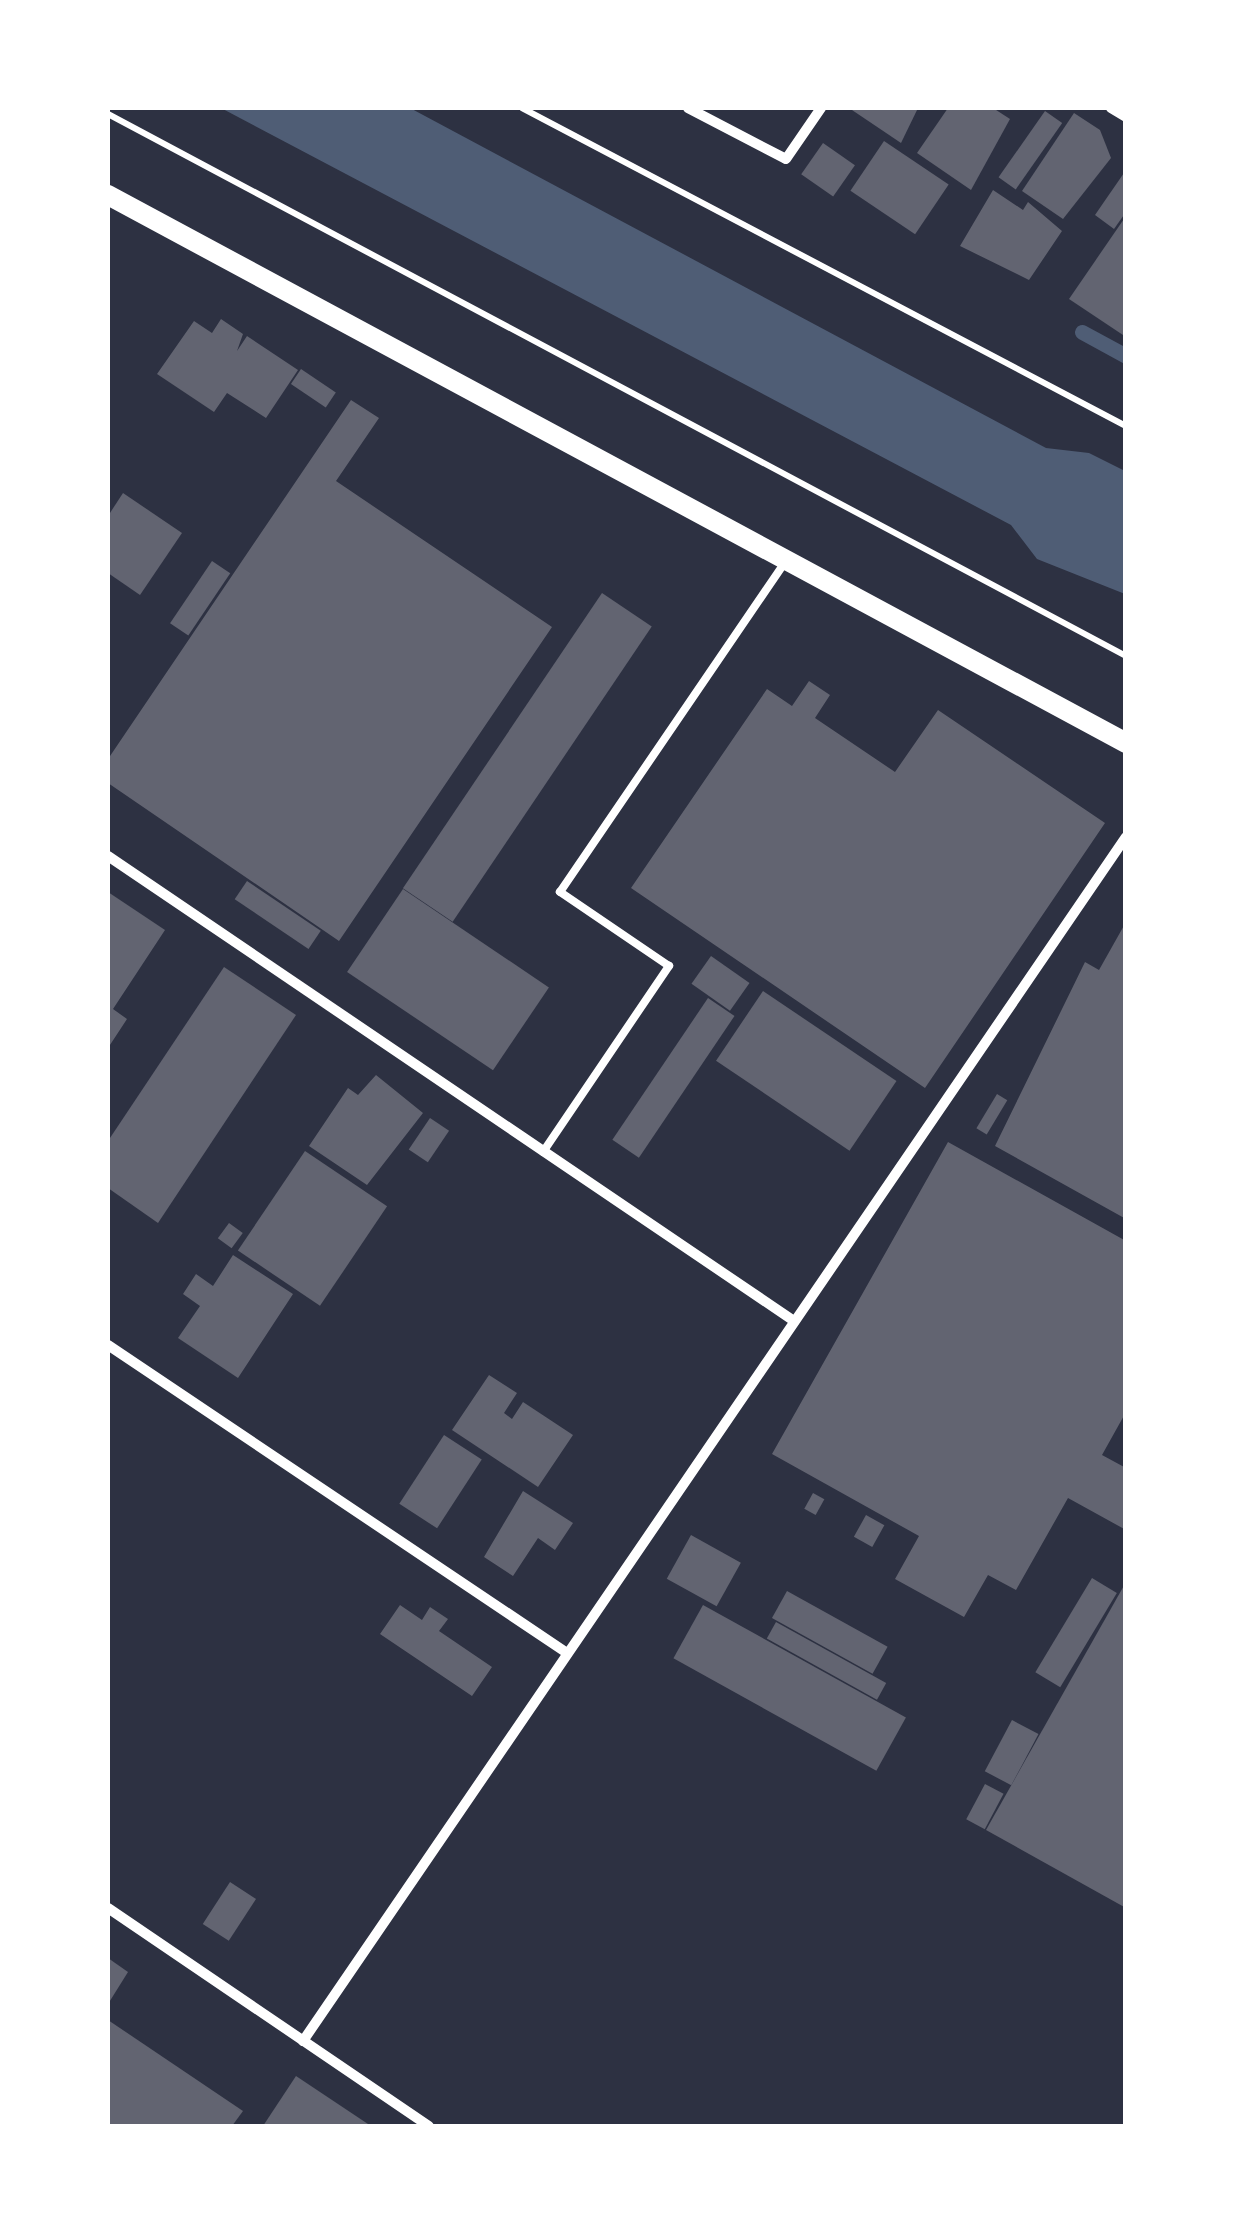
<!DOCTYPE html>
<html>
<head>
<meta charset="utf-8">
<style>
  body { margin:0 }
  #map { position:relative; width:1233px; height:2234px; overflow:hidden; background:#2d3142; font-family:"Titillium Web",sans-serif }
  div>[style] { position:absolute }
  .water>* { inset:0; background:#4f5d75 }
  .stream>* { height:15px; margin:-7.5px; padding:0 7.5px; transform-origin:7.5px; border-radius:7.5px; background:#4f5d75 }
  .building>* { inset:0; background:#626471; transform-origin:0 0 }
  .path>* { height:6px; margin:-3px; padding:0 3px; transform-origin:3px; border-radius:3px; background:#fff }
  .service>* { height:8px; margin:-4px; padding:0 4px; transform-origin:4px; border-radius:4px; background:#fff }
  .minor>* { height:10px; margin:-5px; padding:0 5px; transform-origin:5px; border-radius:5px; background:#fff }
  .secondary>* { height:20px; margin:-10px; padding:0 10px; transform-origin:10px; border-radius:10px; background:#fff }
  span { translate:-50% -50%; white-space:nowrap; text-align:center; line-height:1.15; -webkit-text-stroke:8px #fff; paint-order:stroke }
  .frame { position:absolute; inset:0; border:110px solid #fff; pointer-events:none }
</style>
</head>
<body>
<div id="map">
  <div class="water">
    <div style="clip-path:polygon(221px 108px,410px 108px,1046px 448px,1089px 453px,1125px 471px,1125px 594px,1037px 559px,1011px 525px)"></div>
  </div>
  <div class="stream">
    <div style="left:1082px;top:332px;width:50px;rotate:28.6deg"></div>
  </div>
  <div class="building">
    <div style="clip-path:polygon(849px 108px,918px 108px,901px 143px)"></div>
    <div style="clip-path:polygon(948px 108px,993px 108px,1010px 119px,971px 190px,917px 153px)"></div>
    <div style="left:1045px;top:111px;width:21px;height:81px;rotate:35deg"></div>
    <div style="clip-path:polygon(1074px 113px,1100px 130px,1111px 158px,1063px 219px,1022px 191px)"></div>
    <div style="left:884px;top:141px;width:78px;height:60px;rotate:34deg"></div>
    <div style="left:823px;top:143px;width:39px;height:38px;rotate:35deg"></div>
    <div style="clip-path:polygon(1126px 170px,1126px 212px,1114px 229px,1095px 215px)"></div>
    <div style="clip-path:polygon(993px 190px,1023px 210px,1028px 202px,1062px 231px,1029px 280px,960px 246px)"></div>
    <div style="clip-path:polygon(1126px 216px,1126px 337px,1069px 299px)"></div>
    <div style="clip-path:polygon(221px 319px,243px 334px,237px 351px,247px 336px,298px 370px,266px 418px,227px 393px,214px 412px,157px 374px,194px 321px,212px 333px)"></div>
    <div style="left:301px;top:369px;width:42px;height:18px;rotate:34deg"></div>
    <div style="clip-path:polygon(351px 400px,379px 418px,336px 481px,552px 627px,339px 941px,108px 783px,108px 759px)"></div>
    <div style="clip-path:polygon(123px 493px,182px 533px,140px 595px,108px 573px,108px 516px)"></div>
    <div style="left:212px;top:561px;width:22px;height:75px;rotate:34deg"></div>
    <div style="left:602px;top:593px;width:60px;height:356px;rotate:34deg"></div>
    <div style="clip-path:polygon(809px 681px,830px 695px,815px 718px,895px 772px,938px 710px,1105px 823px,925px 1088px,631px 888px,767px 689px,792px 706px)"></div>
    <div style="left:247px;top:881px;width:89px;height:22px;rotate:34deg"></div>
    <div style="left:403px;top:889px;width:176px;height:100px;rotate:34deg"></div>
    <div style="clip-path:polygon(108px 892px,165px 930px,113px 1009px,127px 1019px,108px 1048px)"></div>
    <div style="clip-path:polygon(1126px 922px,1126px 1219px,995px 1146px,1085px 962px,1099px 970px)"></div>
    <div style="left:711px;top:956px;width:47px;height:34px;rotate:35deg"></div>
    <div style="clip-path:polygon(224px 967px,296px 1015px,158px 1223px,108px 1188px,108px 1141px)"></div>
    <div style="left:763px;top:991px;width:161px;height:84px;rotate:34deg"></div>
    <div style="left:708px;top:998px;width:32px;height:171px;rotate:34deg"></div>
    <div style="clip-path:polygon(376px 1075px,423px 1113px,367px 1185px,309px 1146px,348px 1088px,358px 1095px)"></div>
    <div style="left:997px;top:1094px;width:12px;height:40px;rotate:31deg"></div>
    <div style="left:430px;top:1118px;width:23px;height:38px;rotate:34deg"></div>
    <div style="clip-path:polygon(948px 1142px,1126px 1241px,1126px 1412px,1102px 1455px,1126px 1468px,1126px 1530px,1068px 1498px,1016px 1590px,988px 1575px,964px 1617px,895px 1579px,919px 1536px,772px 1454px)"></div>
    <div style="left:305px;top:1151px;width:99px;height:120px;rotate:34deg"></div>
    <div style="left:229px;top:1223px;width:17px;height:19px;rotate:36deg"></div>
    <div style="clip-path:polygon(233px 1255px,293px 1294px,238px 1378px,178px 1338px,200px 1306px,183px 1294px,196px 1274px,213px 1286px)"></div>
    <div style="clip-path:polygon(489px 1375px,517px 1393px,504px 1413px,512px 1419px,523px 1402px,573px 1435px,538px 1487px,452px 1430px)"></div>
    <div style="left:444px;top:1435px;width:45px;height:82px;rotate:33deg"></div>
    <div style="clip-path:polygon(523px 1491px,573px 1523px,555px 1550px,538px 1538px,513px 1576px,484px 1557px)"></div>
    <div style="left:813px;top:1493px;width:13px;height:18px;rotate:29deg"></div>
    <div style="left:866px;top:1515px;width:21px;height:25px;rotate:29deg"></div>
    <div style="left:691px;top:1535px;width:57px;height:50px;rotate:29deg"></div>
    <div style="left:1092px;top:1578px;width:29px;height:110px;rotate:31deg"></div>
    <div style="clip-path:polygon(1126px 1582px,1126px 1908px,986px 1830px)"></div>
    <div style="left:787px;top:1591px;width:115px;height:31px;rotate:29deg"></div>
    <div style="clip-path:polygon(400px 1605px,422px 1620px,430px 1607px,448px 1619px,439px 1631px,492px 1667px,472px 1696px,380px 1634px)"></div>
    <div style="left:703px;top:1605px;width:232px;height:61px;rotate:29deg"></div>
    <div style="left:776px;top:1622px;width:126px;height:19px;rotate:29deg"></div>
    <div style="left:1012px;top:1720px;width:30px;height:58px;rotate:28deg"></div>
    <div style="left:985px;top:1784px;width:21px;height:40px;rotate:28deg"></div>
    <div style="left:230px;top:1882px;width:31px;height:50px;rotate:33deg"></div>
    <div style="clip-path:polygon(108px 1958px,128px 1972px,108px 2004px)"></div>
    <div style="clip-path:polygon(108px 2020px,243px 2111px,232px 2126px,108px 2126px)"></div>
    <div style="clip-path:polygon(296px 2076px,371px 2126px,263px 2126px)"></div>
  </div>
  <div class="path">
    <div style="left:522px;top:108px;width:683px;rotate:27.77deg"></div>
    <div style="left:108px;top:114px;width:1153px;rotate:28.03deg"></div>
  </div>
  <div class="service">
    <div style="left:543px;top:1152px;width:225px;rotate:-55.9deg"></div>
    <div style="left:669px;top:966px;width:132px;rotate:-145.8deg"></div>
    <div style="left:560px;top:892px;width:401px;rotate:-55.7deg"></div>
  </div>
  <div class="minor">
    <div style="left:688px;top:108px;width:110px;rotate:27.5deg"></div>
    <div style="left:786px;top:159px;width:62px;rotate:-55.5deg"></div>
    <div style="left:1111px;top:108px;width:17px;rotate:31deg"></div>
    <div style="left:108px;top:856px;width:829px;rotate:34.13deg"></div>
    <div style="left:108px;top:1345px;width:553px;rotate:33.86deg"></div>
    <div style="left:108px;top:1908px;width:388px;rotate:34.2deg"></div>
    <div style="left:303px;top:2041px;width:1458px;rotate:-55.65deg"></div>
  </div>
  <div class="secondary">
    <div style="left:108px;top:195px;width:1156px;rotate:28.29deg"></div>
  </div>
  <div class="frame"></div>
</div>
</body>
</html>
